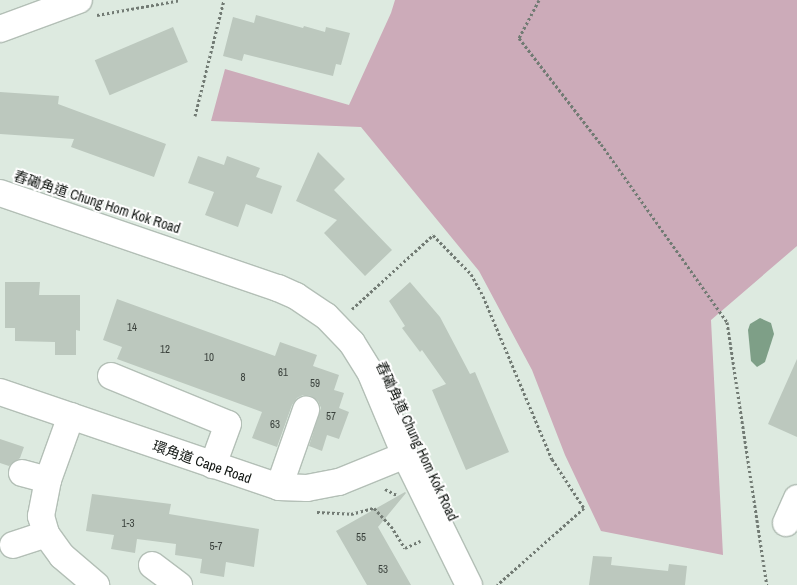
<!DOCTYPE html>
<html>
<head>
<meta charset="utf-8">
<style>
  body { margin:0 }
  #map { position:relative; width:797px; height:585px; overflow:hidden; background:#ddeae0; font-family:"Archivo Narrow","Noto Sans TC",sans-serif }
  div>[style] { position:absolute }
  .green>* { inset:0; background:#ccabb9 }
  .water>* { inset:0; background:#7e9f87 }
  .building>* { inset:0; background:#bcc8be; transform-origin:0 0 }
  .path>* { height:3px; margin-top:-1.5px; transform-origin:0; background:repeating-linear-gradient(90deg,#727b74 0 2.5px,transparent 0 5px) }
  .roads { filter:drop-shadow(1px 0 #b3bfb6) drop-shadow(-1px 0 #b3bfb6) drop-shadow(0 1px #b3bfb6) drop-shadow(0 -1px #b3bfb6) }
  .minor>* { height:26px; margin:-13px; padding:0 13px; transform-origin:13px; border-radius:13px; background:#fff }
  span { translate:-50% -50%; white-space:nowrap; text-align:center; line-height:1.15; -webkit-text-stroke:4px #fff; paint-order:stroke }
  .number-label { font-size:11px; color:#3a413c }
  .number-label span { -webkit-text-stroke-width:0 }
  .street-label { font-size:14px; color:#0f1410 }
</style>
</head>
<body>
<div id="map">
  <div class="green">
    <div style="clip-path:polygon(395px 0,797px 0,797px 246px,711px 320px,723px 555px,601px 531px,565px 455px,532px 370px,479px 271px,361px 127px,211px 121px,225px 69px,349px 105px,391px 13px)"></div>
  </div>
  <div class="water">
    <div style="clip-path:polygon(760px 318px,771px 323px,774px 334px,765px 362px,757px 367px,751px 361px,748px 330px,750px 324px)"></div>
  </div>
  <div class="building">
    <div style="clip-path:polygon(256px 15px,303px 28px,304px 26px,325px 32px,326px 27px,350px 33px,341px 65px,336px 64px,333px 76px,244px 54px,242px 61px,223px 56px,233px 17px,254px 23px)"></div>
    <div style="left:173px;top:27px;width:38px;height:85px;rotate:67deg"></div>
    <div style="clip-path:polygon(0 92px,59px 96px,58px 104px,166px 144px,154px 177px,71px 147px,74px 139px,0 134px)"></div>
    <div style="clip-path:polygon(318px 152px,345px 179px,334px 190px,392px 250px,365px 276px,324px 233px,337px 220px,296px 201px)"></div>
    <div style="clip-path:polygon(198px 156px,224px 165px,227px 156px,260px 168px,256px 177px,282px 186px,272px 214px,246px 204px,238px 227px,205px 215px,214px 192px,188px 183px)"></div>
    <div style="clip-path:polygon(5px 282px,40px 282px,39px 295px,80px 295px,80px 331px,76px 330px,76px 355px,55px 355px,55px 342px,15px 341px,15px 328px,5px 328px)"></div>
    <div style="clip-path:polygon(410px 282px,440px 317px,470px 374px,475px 372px,509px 452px,466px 470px,432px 390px,446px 384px,422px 350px,420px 352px,402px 328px,405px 326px,389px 301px)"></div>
    <div style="clip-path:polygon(117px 299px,275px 356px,280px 342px,317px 355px,313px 366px,339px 375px,334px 390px,344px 393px,339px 408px,349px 412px,339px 439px,327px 435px,322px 451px,309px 446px,321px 408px,318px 401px,311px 396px,303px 395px,297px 398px,292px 405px,277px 447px,252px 438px,262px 412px,117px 359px,122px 347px,103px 340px)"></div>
    <div style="clip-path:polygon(797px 359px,797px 437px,768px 424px)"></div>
    <div style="clip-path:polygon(0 439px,24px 447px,20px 458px,9px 466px,0 463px)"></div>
    <div style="clip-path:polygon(405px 492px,406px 493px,378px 527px,411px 585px,367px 585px,336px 531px)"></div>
    <div style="clip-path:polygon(92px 494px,171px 504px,169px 514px,259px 529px,254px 567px,226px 562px,224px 577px,200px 573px,202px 559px,175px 555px,176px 544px,137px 539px,135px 553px,111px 549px,114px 535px,86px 531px)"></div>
    <div style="clip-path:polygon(593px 556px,612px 557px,611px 565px,668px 571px,669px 564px,687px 566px,685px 585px,589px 585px)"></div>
  </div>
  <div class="path">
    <div style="left:539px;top:0;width:43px;rotate:117.8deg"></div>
    <div style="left:519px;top:38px;width:134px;rotate:52.3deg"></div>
    <div style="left:601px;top:144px;width:218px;rotate:54.7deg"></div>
    <div style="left:727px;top:322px;width:266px;rotate:81.4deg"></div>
    <div style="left:97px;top:15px;width:85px;rotate:-10.1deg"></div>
    <div style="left:195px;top:116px;width:120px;rotate:-76deg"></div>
    <div style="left:158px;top:219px;width:19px;rotate:18deg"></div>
    <div style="left:352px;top:309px;width:110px;rotate:-42.4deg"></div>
    <div style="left:433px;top:235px;width:54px;rotate:45.7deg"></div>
    <div style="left:471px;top:274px;width:25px;rotate:61deg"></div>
    <div style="left:483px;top:296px;width:177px;rotate:67.1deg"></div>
    <div style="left:552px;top:459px;width:59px;rotate:56.9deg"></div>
    <div style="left:584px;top:508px;width:116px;rotate:138.5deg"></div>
    <div style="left:385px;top:489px;width:13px;rotate:27deg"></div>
    <div style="left:317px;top:512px;width:34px;rotate:3deg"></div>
    <div style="left:351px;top:514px;width:24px;rotate:-15deg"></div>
    <div style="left:374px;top:508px;width:25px;rotate:47deg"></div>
    <div style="left:391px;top:526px;width:26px;rotate:58deg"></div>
    <div style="left:405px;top:548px;width:17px;rotate:-25deg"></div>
  </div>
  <div class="roads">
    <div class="minor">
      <div style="left:0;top:29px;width:84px;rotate:-20.2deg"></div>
      <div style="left:0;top:193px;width:294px;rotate:18.9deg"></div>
      <div style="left:278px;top:288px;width:20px;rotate:24deg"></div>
      <div style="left:296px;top:296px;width:36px;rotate:34deg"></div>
      <div style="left:326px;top:316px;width:37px;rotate:46deg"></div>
      <div style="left:352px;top:343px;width:36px;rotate:58deg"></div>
      <div style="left:371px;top:374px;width:88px;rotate:67.2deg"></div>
      <div style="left:405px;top:455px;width:145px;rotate:63.8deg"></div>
      <div style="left:111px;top:376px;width:126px;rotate:22.3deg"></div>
      <div style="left:228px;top:424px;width:44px;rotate:110.1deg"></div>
      <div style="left:0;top:392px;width:295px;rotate:18.8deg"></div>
      <div style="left:279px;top:487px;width:28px;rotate:2deg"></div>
      <div style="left:307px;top:488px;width:33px;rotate:-11deg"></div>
      <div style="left:339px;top:482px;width:71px;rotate:-22.2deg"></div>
      <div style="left:71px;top:416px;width:68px;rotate:109.8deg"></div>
      <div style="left:48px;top:480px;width:37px;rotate:101deg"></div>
      <div style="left:41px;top:516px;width:19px;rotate:74deg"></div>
      <div style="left:46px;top:534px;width:27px;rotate:54deg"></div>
      <div style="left:62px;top:556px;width:45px;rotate:40.5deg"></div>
      <div style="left:22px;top:473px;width:27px;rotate:15deg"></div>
      <div style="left:279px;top:487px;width:82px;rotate:-70.7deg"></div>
      <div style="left:786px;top:523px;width:27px;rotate:-66deg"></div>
      <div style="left:13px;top:545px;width:35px;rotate:-18deg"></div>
      <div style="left:152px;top:565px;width:34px;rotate:37deg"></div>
    </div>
  </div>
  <div class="number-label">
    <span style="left:132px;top:327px">14</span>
    <span style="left:165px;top:349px">12</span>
    <span style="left:209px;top:357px">10</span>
    <span style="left:283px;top:372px">61</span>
    <span style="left:243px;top:377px">8</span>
    <span style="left:315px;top:383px">59</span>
    <span style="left:331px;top:416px">57</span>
    <span style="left:275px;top:424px">63</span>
    <span style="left:128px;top:523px">1-3</span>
    <span style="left:361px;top:537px">55</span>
    <span style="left:216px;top:546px">5-7</span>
    <span style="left:383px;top:569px">53</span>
  </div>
  <div class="street-label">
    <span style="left:97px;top:202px;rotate:18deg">舂磡角道 Chung Hom Kok Road</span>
    <span style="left:417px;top:441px;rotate:65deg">舂磡角道 Chung Hom Kok Road</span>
    <span style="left:202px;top:462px;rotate:19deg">環角道 Cape Road</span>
  </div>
</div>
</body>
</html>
